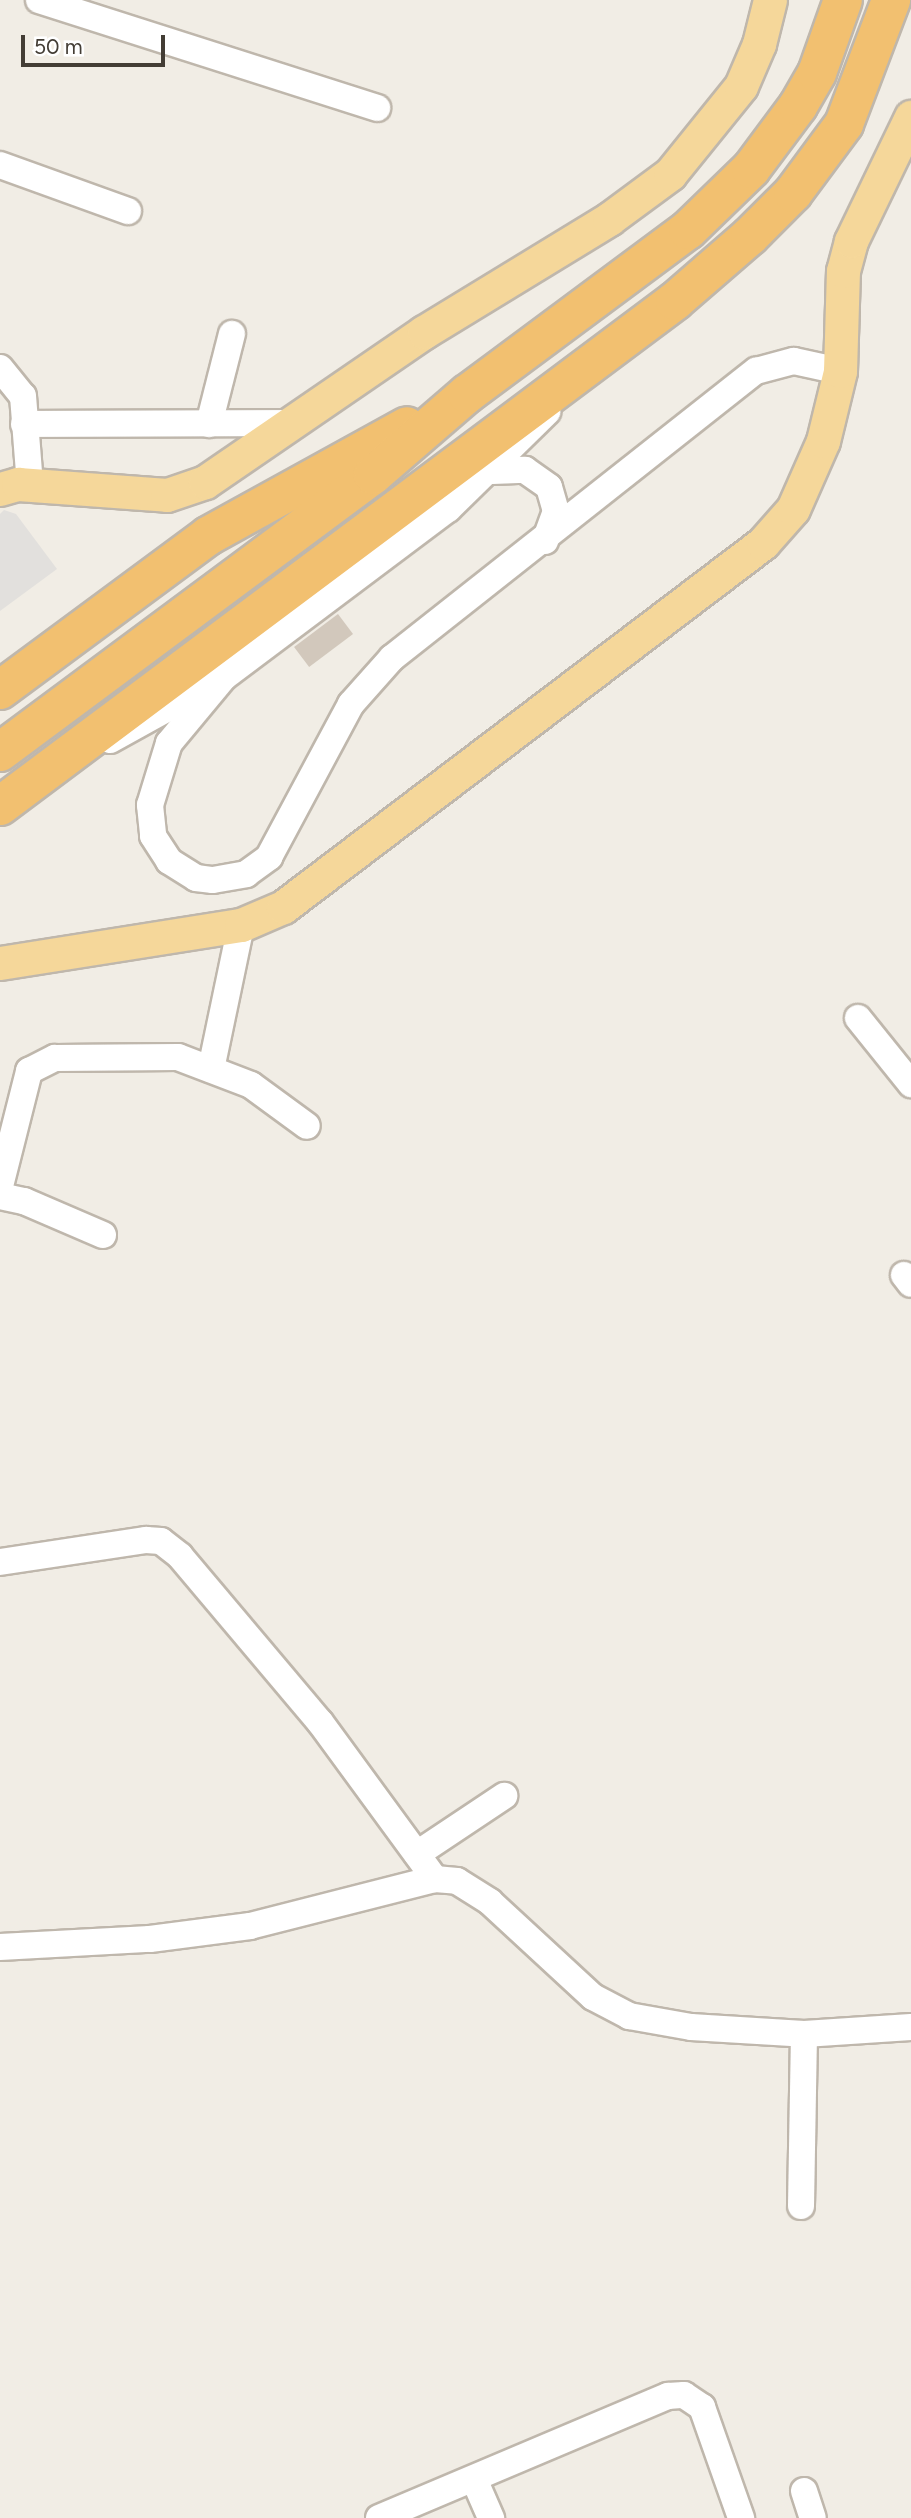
<!DOCTYPE html>
<html>
<head>
<meta charset="utf-8">
<style>
  body { margin:0 }
  #map { position:relative; width:911px; height:2518px; overflow:hidden; background:#f1ede5; font-family:Figtree,sans-serif }
  div>[style] { position:absolute }
  .parking>* { inset:0; background:#e2e0dd }
  .building>* { inset:0; background:#d2c8bc; transform-origin:0 0 }
  .roads { filter:drop-shadow(2px 0 #bfb7ac) drop-shadow(-2px 0 #bfb7ac) drop-shadow(0 2px #bfb7ac) drop-shadow(0 -2px #bfb7ac) }
  .minor>* { height:26px; margin:-13px; padding:0 13px; transform-origin:13px; border-radius:13px; background:#fff }
  .major>* { height:33px; margin:-16.5px; padding:0 16.5px; transform-origin:16.5px; border-radius:16.5px; background:#f5d79a }
  .highway>* { height:38px; margin:-19px; padding:0 19px; transform-origin:19px; border-radius:19px; background:#f2c070 }
  span { translate:-50% -50%; white-space:nowrap; text-align:center; line-height:1.15; -webkit-text-stroke:7px #fff; paint-order:stroke }
  .scale { position:absolute; left:21px; top:35px; width:144px; height:32px; box-sizing:border-box; border:4px solid #433d35; border-top:0; padding-left:9px; font-size:21px; line-height:24px; white-space:nowrap; color:#433d35; -webkit-text-stroke:5px #fff; paint-order:stroke }
</style>
</head>
<body>
<div id="map">
  <div class="parking">
    <div style="clip-path:polygon(4px 510px,16px 514px,57px 569px,0 611px,0 514px)"></div>
  </div>
  <div class="building">
    <div style="left:338px;top:614px;width:25px;height:55px;rotate:53deg"></div>
  </div>
  <div class="roads">
    <div class="minor">
      <div style="left:39px;top:0;width:355px;rotate:17.7deg"></div>
      <div style="left:0;top:165px;width:136px;rotate:19.8deg"></div>
      <div style="left:0;top:368px;width:36px;rotate:51deg"></div>
      <div style="left:23px;top:396px;width:88px;rotate:85.5deg"></div>
      <div style="left:24px;top:424px;width:265px;rotate:-0.2deg"></div>
      <div style="left:209px;top:424px;width:93px;rotate:-75.7deg"></div>
      <div style="left:492px;top:471px;width:33px;rotate:-2deg"></div>
      <div style="left:525px;top:470px;width:29px;rotate:35deg"></div>
      <div style="left:549px;top:487px;width:25px;rotate:74deg"></div>
      <div style="left:556px;top:511px;width:32px;rotate:110deg"></div>
      <div style="left:224px;top:677px;width:86px;rotate:129.8deg"></div>
      <div style="left:169px;top:743px;width:65px;rotate:107deg"></div>
      <div style="left:150px;top:805px;width:31px;rotate:84deg"></div>
      <div style="left:153px;top:836px;width:30px;rotate:57deg"></div>
      <div style="left:169px;top:861px;width:32px;rotate:32deg"></div>
      <div style="left:196px;top:878px;width:17px;rotate:7deg"></div>
      <div style="left:213px;top:880px;width:34px;rotate:-10deg"></div>
      <div style="left:246px;top:874px;width:29px;rotate:-36deg"></div>
      <div style="left:269px;top:857px;width:174px;rotate:-61.8deg"></div>
      <div style="left:351px;top:704px;width:62px;rotate:-48.3deg"></div>
      <div style="left:392px;top:658px;width:464px;rotate:-38.3deg"></div>
      <div style="left:756px;top:371px;width:39px;rotate:-15deg"></div>
      <div style="left:794px;top:361px;width:47px;rotate:12.3deg"></div>
      <div style="left:110px;top:740px;width:130px;rotate:-28.9deg"></div>
      <div style="left:224px;top:677px;width:280px;rotate:-36.9deg"></div>
      <div style="left:448px;top:509px;width:139px;rotate:-44.4deg"></div>
      <div style="left:858px;top:1018px;width:85px;rotate:51.2deg"></div>
      <div style="left:211px;top:1069px;width:147px;rotate:-78.2deg"></div>
      <div style="left:0;top:1186px;width:119px;rotate:-75.8deg"></div>
      <div style="left:29px;top:1071px;width:29px;rotate:-27deg"></div>
      <div style="left:55px;top:1058px;width:123px;rotate:-0.5deg"></div>
      <div style="left:178px;top:1057px;width:78px;rotate:21deg"></div>
      <div style="left:251px;top:1085px;width:69px;rotate:36.2deg"></div>
      <div style="left:0;top:1196px;width:25px;rotate:12deg"></div>
      <div style="left:24px;top:1201px;width:86px;rotate:23.3deg"></div>
      <div style="left:904px;top:1275px;width:11px;rotate:52deg"></div>
      <div style="left:0;top:1562px;width:148px;rotate:-8.6deg"></div>
      <div style="left:146px;top:1540px;width:15px;rotate:4deg"></div>
      <div style="left:161px;top:1541px;width:24px;rotate:38deg"></div>
      <div style="left:180px;top:1556px;width:217px;rotate:49.9deg"></div>
      <div style="left:320px;top:1722px;width:195px;rotate:53.8deg"></div>
      <div style="left:417px;top:1854px;width:105px;rotate:-33.7deg"></div>
      <div style="left:0;top:1947px;width:150px;rotate:-3.1deg"></div>
      <div style="left:150px;top:1939px;width:101px;rotate:-7.4deg"></div>
      <div style="left:250px;top:1926px;width:191px;rotate:-14.3deg"></div>
      <div style="left:435px;top:1879px;width:22px;rotate:5deg"></div>
      <div style="left:457px;top:1881px;width:39px;rotate:32deg"></div>
      <div style="left:490px;top:1902px;width:140px;rotate:42.7deg"></div>
      <div style="left:593px;top:1997px;width:41px;rotate:27.8deg"></div>
      <div style="left:629px;top:2016px;width:63px;rotate:10.1deg"></div>
      <div style="left:691px;top:2027px;width:113px;rotate:3.5deg"></div>
      <div style="left:804px;top:2034px;width:107px;rotate:-3.7deg"></div>
      <div style="left:801px;top:2206px;width:172px;rotate:-89deg"></div>
      <div style="left:474px;top:2479px;width:43px;rotate:66.4deg"></div>
      <div style="left:804px;top:2491px;width:28px;rotate:72deg"></div>
      <div style="left:379px;top:2518px;width:314px;rotate:-22.9deg"></div>
      <div style="left:668px;top:2396px;width:16px;rotate:-4deg"></div>
      <div style="left:684px;top:2395px;width:22px;rotate:34deg"></div>
      <div style="left:702px;top:2407px;width:118px;rotate:70.6deg"></div>
    </div>
    <div class="major">
      <div style="left:0;top:489px;width:19px;rotate:-16deg"></div>
      <div style="left:18px;top:484px;width:149px;rotate:4.2deg"></div>
      <div style="left:167px;top:495px;width:40px;rotate:-18.9deg"></div>
      <div style="left:205px;top:482px;width:265px;rotate:-34.4deg"></div>
      <div style="left:424px;top:332px;width:217px;rotate:-31.4deg"></div>
      <div style="left:609px;top:219px;width:76px;rotate:-36.4deg"></div>
      <div style="left:670px;top:174px;width:113px;rotate:-51.1deg"></div>
      <div style="left:741px;top:86px;width:46px;rotate:-66.8deg"></div>
      <div style="left:759px;top:44px;width:45px;rotate:-76deg"></div>
      <div style="left:0;top:963px;width:244px;rotate:-9deg"></div>
      <div style="left:241px;top:925px;width:46px;rotate:-23.2deg"></div>
      <div style="left:283px;top:907px;width:602px;rotate:-37.17deg"></div>
      <div style="left:763px;top:543px;width:45px;rotate:-48.6deg"></div>
      <div style="left:793px;top:509px;width:74px;rotate:-66.2deg"></div>
      <div style="left:823px;top:441px;width:72px;rotate:-76.3deg"></div>
      <div style="left:840px;top:371px;width:100px;rotate:-88.3deg"></div>
      <div style="left:843px;top:271px;width:31px;rotate:-75deg"></div>
      <div style="left:851px;top:241px;width:138px;rotate:-64.2deg"></div>
    </div>
    <div class="highway">
      <div style="left:0;top:690px;width:259px;rotate:-36.5deg"></div>
      <div style="left:208px;top:536px;width:227px;rotate:-28.9deg"></div>
      <div style="left:0;top:752px;width:465px;rotate:-36.6deg"></div>
      <div style="left:373px;top:475px;width:124px;rotate:-40.8deg"></div>
      <div style="left:467px;top:394px;width:275px;rotate:-36.6deg"></div>
      <div style="left:688px;top:230px;width:88px;rotate:-44.1deg"></div>
      <div style="left:751px;top:169px;width:79px;rotate:-53.3deg"></div>
      <div style="left:798px;top:106px;width:38px;rotate:-60deg"></div>
      <div style="left:817px;top:73px;width:77px;rotate:-70.4deg"></div>
      <div style="left:0;top:806px;width:843px;rotate:-36.8deg"></div>
      <div style="left:675px;top:301px;width:99px;rotate:-40.9deg"></div>
      <div style="left:750px;top:236px;width:61px;rotate:-45deg"></div>
      <div style="left:793px;top:193px;width:86px;rotate:-53.5deg"></div>
      <div style="left:844px;top:124px;width:133px;rotate:-69.2deg"></div>
    </div>
  </div>
  <div class="scale">50 m</div>
</div>
</body>
</html>
